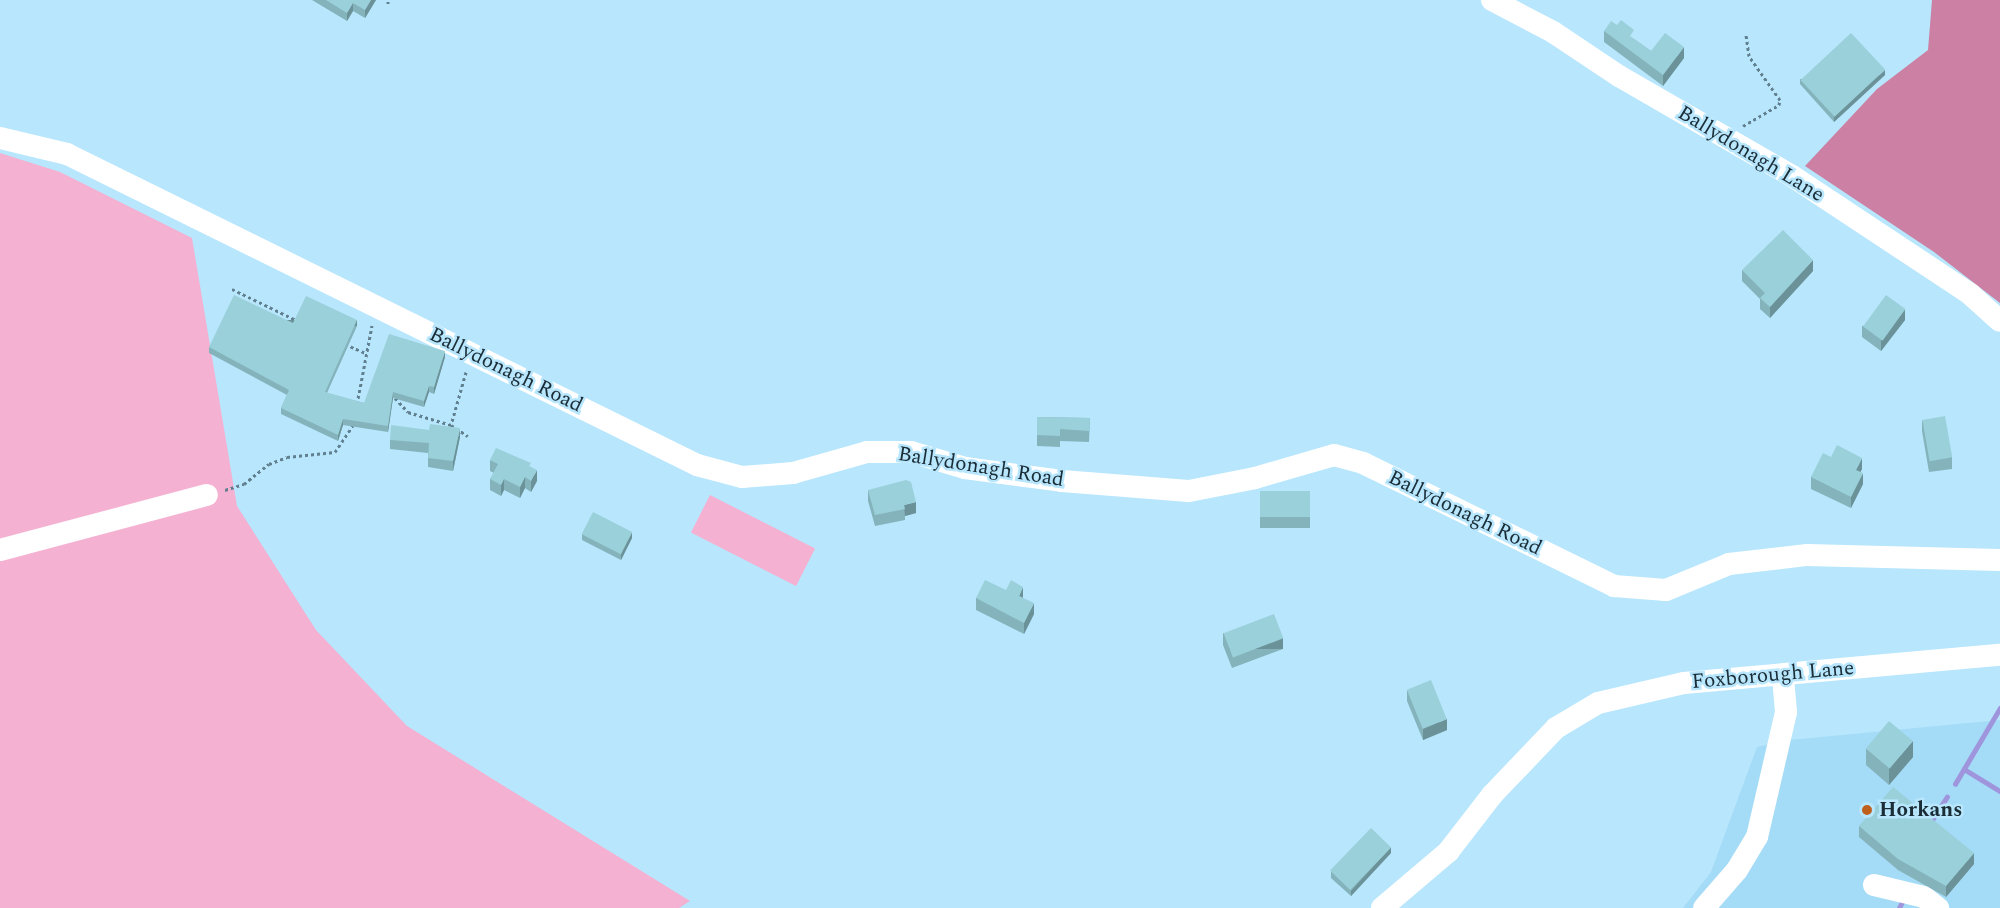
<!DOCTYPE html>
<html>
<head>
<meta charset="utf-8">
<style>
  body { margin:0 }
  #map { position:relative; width:2000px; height:908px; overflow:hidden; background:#b7e6fd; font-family:Spectral,serif }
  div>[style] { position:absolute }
  .built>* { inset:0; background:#a4dbf7 }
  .green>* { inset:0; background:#f5b1d1; transform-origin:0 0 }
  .forest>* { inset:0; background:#cc80a4 }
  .stream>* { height:4.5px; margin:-2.25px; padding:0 2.25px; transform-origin:2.25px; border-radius:2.25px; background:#9f95dc }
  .path>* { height:3px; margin-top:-1.5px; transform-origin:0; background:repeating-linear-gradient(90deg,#61808f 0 3px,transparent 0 6px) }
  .minor>* { height:22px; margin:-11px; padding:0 11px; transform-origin:11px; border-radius:11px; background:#fff }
  .wall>* { inset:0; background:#84b3bb; transform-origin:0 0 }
  .shaded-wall>* { inset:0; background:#6c9299; transform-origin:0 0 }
  .building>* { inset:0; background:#9ad0da; transform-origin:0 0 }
  .dots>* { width:16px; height:16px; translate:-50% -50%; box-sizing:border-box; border:3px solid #b7e6fd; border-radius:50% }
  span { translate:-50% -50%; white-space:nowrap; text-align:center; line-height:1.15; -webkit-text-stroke:5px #b7e6fd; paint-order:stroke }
  .street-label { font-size:21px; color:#1a2c35 }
  .poi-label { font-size:21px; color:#1a2c35; font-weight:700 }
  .left { translate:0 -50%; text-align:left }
</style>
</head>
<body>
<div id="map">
  <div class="built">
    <div style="clip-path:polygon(2000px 720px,2000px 908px,1683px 908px,1711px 872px,1757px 747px,1790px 740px)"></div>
  </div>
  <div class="green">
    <div style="clip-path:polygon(0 153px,60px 172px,192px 238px,237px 506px,316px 630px,407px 726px,690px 901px,679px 908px,0 908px)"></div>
    <div style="left:710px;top:495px;width:118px;height:42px;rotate:27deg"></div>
  </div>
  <div class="forest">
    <div style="clip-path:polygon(1932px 0,2000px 0,2000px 303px,1934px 252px,1805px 166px,1877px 89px,1928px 50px)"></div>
  </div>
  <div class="stream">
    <div style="left:1964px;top:769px;width:42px;rotate:31.4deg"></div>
    <div style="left:1955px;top:784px;width:88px;rotate:-59.4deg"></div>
    <div style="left:1930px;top:823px;width:31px;rotate:-57deg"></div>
    <div style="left:1899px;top:908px;width:9px;rotate:-63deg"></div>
  </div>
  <div class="path">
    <div style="left:388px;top:4px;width:4px;rotate:-90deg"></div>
    <div style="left:1743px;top:126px;width:42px;rotate:-30.3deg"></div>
    <div style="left:1779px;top:105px;width:5px;rotate:-79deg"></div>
    <div style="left:1780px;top:100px;width:54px;rotate:-125.2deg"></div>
    <div style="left:1749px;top:56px;width:21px;rotate:-98deg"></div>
    <div style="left:232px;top:289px;width:73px;rotate:25.9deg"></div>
    <div style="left:345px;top:344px;width:22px;rotate:24deg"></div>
    <div style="left:466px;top:372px;width:55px;rotate:105.8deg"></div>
    <div style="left:451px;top:425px;width:20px;rotate:33deg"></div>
    <div style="left:395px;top:398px;width:19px;rotate:47deg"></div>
    <div style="left:408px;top:412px;width:45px;rotate:16.8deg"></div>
    <div style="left:357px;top:404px;width:80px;rotate:-79.2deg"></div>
    <div style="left:225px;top:490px;width:20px;rotate:-18deg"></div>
    <div style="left:244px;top:484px;width:32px;rotate:-39deg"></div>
    <div style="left:269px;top:464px;width:19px;rotate:-21deg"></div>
    <div style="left:287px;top:457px;width:48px;rotate:-5.9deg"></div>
    <div style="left:335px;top:452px;width:32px;rotate:-56deg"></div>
  </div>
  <div class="minor">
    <div style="left:1492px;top:0;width:69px;rotate:27.7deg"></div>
    <div style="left:1553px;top:32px;width:79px;rotate:33.7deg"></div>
    <div style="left:1619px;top:76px;width:200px;rotate:30deg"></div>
    <div style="left:1792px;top:176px;width:214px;rotate:33.5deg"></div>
    <div style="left:1970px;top:294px;width:40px;rotate:42deg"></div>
    <div style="left:0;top:138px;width:69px;rotate:13.4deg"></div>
    <div style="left:67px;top:154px;width:703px;rotate:26.27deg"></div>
    <div style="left:697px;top:465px;width:47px;rotate:14.9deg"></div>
    <div style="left:742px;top:477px;width:51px;rotate:-4.5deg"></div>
    <div style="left:793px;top:473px;width:77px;rotate:-15.8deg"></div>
    <div style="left:867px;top:452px;width:44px"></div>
    <div style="left:911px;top:452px;width:56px;rotate:16.5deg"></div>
    <div style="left:965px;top:468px;width:98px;rotate:7.6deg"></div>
    <div style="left:1062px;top:481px;width:127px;rotate:4.5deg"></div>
    <div style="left:1189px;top:491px;width:67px;rotate:-11.1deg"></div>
    <div style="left:1255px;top:478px;width:82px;rotate:-16.2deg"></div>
    <div style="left:1334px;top:455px;width:30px;rotate:15deg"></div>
    <div style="left:1363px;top:463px;width:280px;rotate:26.1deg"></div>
    <div style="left:1614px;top:586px;width:52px;rotate:4.4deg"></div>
    <div style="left:1666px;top:590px;width:68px;rotate:-22.4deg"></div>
    <div style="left:1729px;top:564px;width:79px;rotate:-6.6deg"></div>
    <div style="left:1807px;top:555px;width:193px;rotate:1.5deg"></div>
    <div style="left:0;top:550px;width:214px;rotate:-14.9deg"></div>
    <div style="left:1874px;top:885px;width:51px;rotate:13.5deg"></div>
    <div style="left:1924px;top:897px;width:18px;rotate:38deg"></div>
    <div style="left:1382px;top:908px;width:87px;rotate:-40.3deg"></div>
    <div style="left:1448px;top:852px;width:72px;rotate:-52.3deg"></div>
    <div style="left:1492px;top:795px;width:93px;rotate:-46.3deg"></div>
    <div style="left:1556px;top:728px;width:49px;rotate:-30.8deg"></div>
    <div style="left:1598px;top:703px;width:88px;rotate:-13.1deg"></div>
    <div style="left:1684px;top:683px;width:317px;rotate:-5.1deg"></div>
    <div style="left:1704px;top:908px;width:50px;rotate:-49deg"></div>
    <div style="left:1737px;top:870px;width:39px;rotate:-59deg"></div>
    <div style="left:1757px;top:837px;width:128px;rotate:-76.9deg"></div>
    <div style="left:1786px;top:712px;width:35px;rotate:-95deg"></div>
  </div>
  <div class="wall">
    <div style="clip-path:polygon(312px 0,376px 0,365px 18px,353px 11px,347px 21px)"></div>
    <div style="clip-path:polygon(1604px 31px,1634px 39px,1651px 51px,1684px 58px,1663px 86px,1604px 42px)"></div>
    <div style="clip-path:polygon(1885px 75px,1834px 122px,1800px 84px,1800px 79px)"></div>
    <div style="clip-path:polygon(1742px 270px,1813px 271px,1770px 318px,1760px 309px,1760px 299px,1742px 281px)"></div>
    <div style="clip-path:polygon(1905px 320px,1881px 351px,1862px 337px,1862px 326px)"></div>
    <div style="clip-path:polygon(293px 323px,357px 326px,327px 393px,364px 403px,445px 357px,434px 394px,429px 392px,424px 407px,393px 398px,388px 432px,343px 425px,338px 441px,281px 414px,281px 408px,287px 395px,209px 353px,209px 347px)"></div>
    <div style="clip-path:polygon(1037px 417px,1090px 418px,1089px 442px,1060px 441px,1060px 447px,1037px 446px)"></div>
    <div style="clip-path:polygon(1922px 420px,1952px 457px,1952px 469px,1929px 472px,1922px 431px)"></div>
    <div style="clip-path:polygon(429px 430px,460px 437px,453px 471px,428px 467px,428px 453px,390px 449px,390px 440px)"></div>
    <div style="clip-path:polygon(1831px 457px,1862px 469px,1860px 472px,1863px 484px,1851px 508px,1811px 489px,1811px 477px)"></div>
    <div style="clip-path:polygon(490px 460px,531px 467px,537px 481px,531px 492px,525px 488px,520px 498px,504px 490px,501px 496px,490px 490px,490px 479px,494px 473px,490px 471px)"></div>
    <div style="clip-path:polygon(868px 490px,916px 513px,905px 516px,905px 520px,875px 526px,868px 501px)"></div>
    <div style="left:1260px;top:491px;width:50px;height:37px"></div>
    <div style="clip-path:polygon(582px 534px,632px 538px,621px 560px,582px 540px)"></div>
    <div style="clip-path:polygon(1006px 590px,1023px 598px,1034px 614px,1024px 634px,976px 610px,976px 598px)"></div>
    <div style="clip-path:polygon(1223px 633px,1283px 649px,1232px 668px,1223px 645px)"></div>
    <div style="clip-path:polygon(1407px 690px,1447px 730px,1423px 740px,1407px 701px)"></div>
    <div style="clip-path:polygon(1866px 749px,1913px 757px,1889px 785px,1866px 765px)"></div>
    <div style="clip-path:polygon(1859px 826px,1974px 864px,1946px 897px,1898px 870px,1859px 837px)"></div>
    <div style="clip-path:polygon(1391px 853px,1351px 896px,1331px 878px,1331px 872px)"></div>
  </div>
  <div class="shaded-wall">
    <div style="clip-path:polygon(371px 0,376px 0,365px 18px,365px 10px)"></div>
    <div style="clip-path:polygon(353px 3px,353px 11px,347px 21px,347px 13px)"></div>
    <div style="clip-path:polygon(1684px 47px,1684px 58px,1663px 86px,1663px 75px)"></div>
    <div style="clip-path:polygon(1885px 70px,1885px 75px,1834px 122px,1834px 116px)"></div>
    <div style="clip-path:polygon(1813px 260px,1813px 271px,1770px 318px,1770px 307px)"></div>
    <div style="clip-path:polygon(1905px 309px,1905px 320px,1881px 351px,1881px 340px)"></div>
    <div style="left:357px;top:320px;width:6px;height:79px;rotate:90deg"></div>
    <div style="clip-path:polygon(445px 351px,445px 357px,434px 394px,434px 387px)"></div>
    <div style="clip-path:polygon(429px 386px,429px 392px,424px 407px,424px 401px)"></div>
    <div style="clip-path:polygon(393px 392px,393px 398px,388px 432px,388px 426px)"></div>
    <div style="clip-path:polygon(343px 419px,343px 425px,338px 441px,338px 435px)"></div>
    <div style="clip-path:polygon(460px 428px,460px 437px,453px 471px,453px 461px)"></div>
    <div style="clip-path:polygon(1862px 458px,1862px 469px,1856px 481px,1856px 470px)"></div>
    <div style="clip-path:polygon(537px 470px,537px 481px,531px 492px,531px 481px)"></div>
    <div style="clip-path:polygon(1863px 473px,1863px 484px,1851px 508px,1851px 497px)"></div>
    <div style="clip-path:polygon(525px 477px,525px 488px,520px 498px,520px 487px)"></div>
    <div style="clip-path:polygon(504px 479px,504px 490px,501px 496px,501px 485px)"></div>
    <div style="clip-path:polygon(916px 502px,916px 513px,905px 516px,904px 505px)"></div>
    <div style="clip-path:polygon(632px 532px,632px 538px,621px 560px,621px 554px)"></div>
    <div style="clip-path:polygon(1023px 587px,1023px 598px,1019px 596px)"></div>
    <div style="clip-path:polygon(1034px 603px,1034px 614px,1024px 634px,1024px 623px)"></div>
    <div style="left:1283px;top:638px;width:11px;height:54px;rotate:90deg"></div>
    <div style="clip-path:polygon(1447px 719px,1447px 730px,1423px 740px,1423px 729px)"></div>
    <div style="clip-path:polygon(1913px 741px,1913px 757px,1889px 785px,1889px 769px)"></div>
    <div style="clip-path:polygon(1391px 847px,1391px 853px,1351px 896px,1351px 891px)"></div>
    <div style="clip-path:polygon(1974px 853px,1974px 864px,1946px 897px,1946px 886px)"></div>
  </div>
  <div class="building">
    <div style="clip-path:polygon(326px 0,371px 0,365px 10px,353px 3px,347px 13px)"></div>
    <div style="clip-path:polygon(1621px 20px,1634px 30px,1630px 36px,1651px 51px,1665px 33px,1684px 47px,1663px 75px,1604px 31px,1611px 21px,1617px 25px)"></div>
    <div style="left:1851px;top:33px;width:50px;height:69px;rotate:47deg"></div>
    <div style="clip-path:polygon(1783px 230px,1813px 260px,1770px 307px,1760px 298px,1765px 293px,1742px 270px)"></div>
    <div style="clip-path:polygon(234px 295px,293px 323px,306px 296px,357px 320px,325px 392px,364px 403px,389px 334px,445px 351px,434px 387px,429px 386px,424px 401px,393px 392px,388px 426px,343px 419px,338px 435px,281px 408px,289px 390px,209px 347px)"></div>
    <div style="left:1886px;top:295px;width:24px;height:39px;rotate:36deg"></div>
    <div style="left:1945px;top:416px;width:42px;height:23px;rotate:80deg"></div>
    <div style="clip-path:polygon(1037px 417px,1090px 418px,1089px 431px,1060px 429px,1060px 436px,1037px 435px)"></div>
    <div style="clip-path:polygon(430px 424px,460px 428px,453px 461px,428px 458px,429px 443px,390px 440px,391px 425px,429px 430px)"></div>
    <div style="clip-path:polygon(1837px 445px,1862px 458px,1856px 470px,1863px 473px,1851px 497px,1811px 477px,1823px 453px,1831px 457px)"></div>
    <div style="clip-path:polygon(496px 448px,531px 463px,529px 466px,537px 470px,531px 481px,525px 477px,520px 487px,504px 479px,501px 485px,490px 479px,498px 464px,490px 460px)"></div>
    <div style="clip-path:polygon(906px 480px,911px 482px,916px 502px,904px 505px,905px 509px,875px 515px,868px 490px)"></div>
    <div style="left:1260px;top:491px;width:50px;height:26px"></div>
    <div style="left:593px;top:512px;width:44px;height:25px;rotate:27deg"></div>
    <div style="clip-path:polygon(985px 580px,1006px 590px,1011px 580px,1023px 587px,1019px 596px,1034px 603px,1024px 623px,976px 598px)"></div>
    <div style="left:1274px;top:614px;width:26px;height:54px;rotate:69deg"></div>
    <div style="left:1431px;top:680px;width:42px;height:26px;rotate:68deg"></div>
    <div style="left:1889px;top:721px;width:31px;height:36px;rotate:40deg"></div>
    <div style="clip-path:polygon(1893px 787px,1974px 853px,1946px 886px,1898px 859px,1859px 826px)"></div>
    <div style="left:1371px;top:828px;width:28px;height:59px;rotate:44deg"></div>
  </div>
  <div class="dots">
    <div style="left:1867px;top:810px;background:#bf5f1c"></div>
  </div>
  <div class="street-label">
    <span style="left:1751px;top:154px;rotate:31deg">Ballydonagh Lane</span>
    <span style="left:506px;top:370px;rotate:26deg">Ballydonagh Road</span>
    <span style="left:981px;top:467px;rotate:9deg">Ballydonagh Road</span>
    <span style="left:1465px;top:513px;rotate:26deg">Ballydonagh Road</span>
    <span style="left:1773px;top:675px;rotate:-5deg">Foxborough Lane</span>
  </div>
  <div class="poi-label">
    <span class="left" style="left:1879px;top:810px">Horkans</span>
  </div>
</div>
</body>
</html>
